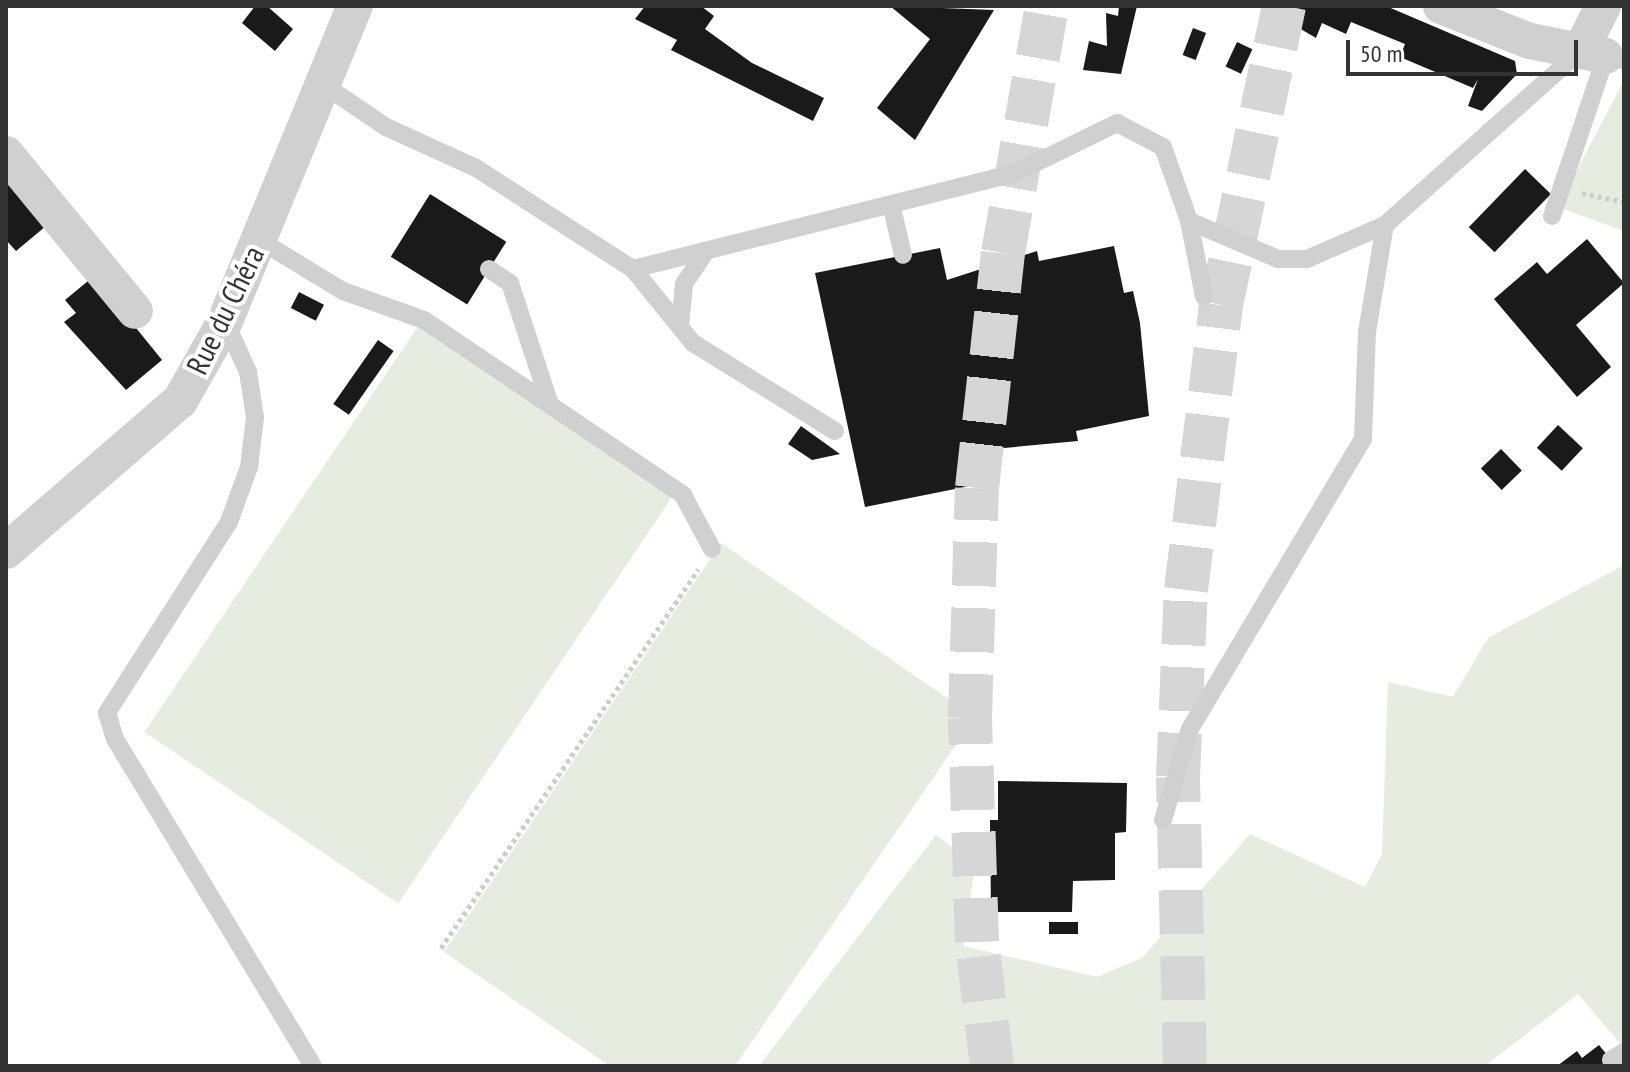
<!DOCTYPE html>
<html>
<head>
<meta charset="utf-8">
<style>
  body { margin:0 }
  #map { position:relative; width:1630px; height:1072px; overflow:hidden; background:#fff; font-family:"PT Sans Narrow",sans-serif }
  div>[style] { position:absolute }
  .green>* { inset:0; background:#e6ecdf; transform-origin:0 0 }
  .building>* { inset:0; background:#1a1a1a; transform-origin:0 0 }
  .motorway-tunnel>* { height:44px; margin-top:-22px; transform-origin:0; background:repeating-linear-gradient(90deg,#d6d6d6 0 44px,transparent 0 66px) }
  .path>* { height:5px; margin-top:-2.5px; transform-origin:0; background:repeating-linear-gradient(90deg,#cdcdcd 0 4px,transparent 0 8px) }
  .service>* { height:18px; margin:-9px; padding:0 9px; transform-origin:9px; border-radius:9px; background:#d0d0d0 }
  .minor>* { height:36px; margin:-18px; padding:0 18px; transform-origin:18px; border-radius:18px; background:#d0d0d0 }
  span { translate:-50% -50%; white-space:nowrap; text-align:center; line-height:1.15; -webkit-text-stroke:8px #fff; paint-order:stroke }
  .street-label { font-size:30px; color:#333 }
  .frame { position:absolute; inset:0; border:8px solid #333; pointer-events:none }
  .scale { position:absolute; left:1346px; top:40px; width:232px; height:36px; box-sizing:border-box; border:4px solid #333; border-top:0; padding-left:10px; font-size:24px; line-height:28px; white-space:nowrap; color:#333; -webkit-text-stroke:6px #fff; paint-order:stroke }
</style>
</head>
<body>
<div id="map">
  <div class="green">
    <div style="clip-path:polygon(1624px 80px,1624px 231px,1558px 207px)"></div>
    <div style="left:419px;top:325px;width:306px;height:491px;rotate:34deg"></div>
    <div style="clip-path:polygon(721px 543px,975px 717px,735px 1066px,610px 1066px,444px 952px)"></div>
    <div style="clip-path:polygon(1624px 565px,1624px 1048px,1578px 994px,1485px 1066px,759px 1066px,936px 835px,975px 865px,963px 946px,1097px 977px,1142px 958px,1250px 834px,1365px 887px,1382px 854px,1388px 682px,1453px 697px,1488px 638px)"></div>
  </div>
  <div class="building">
    <div style="clip-path:polygon(255px 6px,267px 6px,293px 29px,275px 51px,242px 23px)"></div>
    <div style="clip-path:polygon(645px 6px,701px 6px,714px 16px,705px 29px,752px 63px,824px 98px,813px 121px,671px 50px,677px 40px,635px 19px)"></div>
    <div style="clip-path:polygon(890px 6px,994px 10px,915px 140px,877px 108px,930px 39px)"></div>
    <div style="clip-path:polygon(1119px 6px,1137px 6px,1121px 74px,1083px 70px,1089px 41px,1107px 46px,1106px 13px,1118px 16px)"></div>
    <div style="clip-path:polygon(1278px 6px,1386px 6px,1515px 61px,1517px 74px,1482px 111px,1468px 106px,1478px 79px,1473px 88px,1400px 57px,1405px 44px,1351px 22px,1346px 34px,1322px 23px,1316px 38px,1287px 21px,1290px 11px)"></div>
    <div style="left:1193px;top:28px;width:14px;height:29px;rotate:21deg"></div>
    <div style="left:1237px;top:42px;width:17px;height:27px;rotate:25deg"></div>
    <div style="left:1525px;top:169px;width:36px;height:81px;rotate:44deg"></div>
    <div style="clip-path:polygon(6px 179px,46px 226px,16px 251px,6px 240px)"></div>
    <div style="left:430px;top:194px;width:90px;height:74px;rotate:32deg"></div>
    <div style="clip-path:polygon(1587px 239px,1624px 283px,1576px 325px,1611px 367px,1577px 397px,1494px 299px,1537px 262px,1547px 274px)"></div>
    <div style="clip-path:polygon(1114px 246px,1124px 293px,1133px 291px,1140px 323px,1149px 416px,1076px 431px,1078px 441px,983px 450px,990px 482px,865px 507px,815px 273px,940px 248px,947px 280px,1037px 251px,1039px 261px)"></div>
    <div style="clip-path:polygon(94px 276px,162px 360px,126px 390px,64px 322px,76px 313px,65px 300px)"></div>
    <div style="left:299px;top:292px;width:28px;height:18px;rotate:27deg"></div>
    <div style="left:378px;top:340px;width:19px;height:78px;rotate:35deg"></div>
    <div style="left:1558px;top:425px;width:34px;height:31px;rotate:43deg"></div>
    <div style="clip-path:polygon(801px 426px,840px 454px,812px 460px,788px 444px)"></div>
    <div style="left:1501px;top:449px;width:30px;height:28px;rotate:46deg"></div>
    <div style="clip-path:polygon(998px 781px,1127px 783px,1126px 832px,1115px 833px,1115px 880px,1073px 881px,1072px 912px,991px 912px,990px 820px,998px 820px)"></div>
    <div style="left:1078px;top:922px;width:12px;height:29px;rotate:90deg"></div>
    <div style="clip-path:polygon(1599px 1045px,1616px 1066px,1557px 1066px,1577px 1051px,1582px 1058px)"></div>
  </div>
  <div class="motorway-tunnel">
    <div style="left:992px;top:1066px;width:125px;rotate:-96.9deg"></div>
    <div style="left:977px;top:942px;width:224px;rotate:-91.8deg"></div>
    <div style="left:970px;top:718px;width:230px;rotate:-88.3deg"></div>
    <div style="left:977px;top:488px;width:236px;rotate:-83.7deg"></div>
    <div style="left:1003px;top:253px;width:251px;rotate:-79.9deg"></div>
    <div style="left:1185px;top:1066px;width:289px;rotate:-91.4deg"></div>
    <div style="left:1178px;top:777px;width:187px;rotate:-87.6deg"></div>
    <div style="left:1186px;top:590px;width:287px;rotate:-83deg"></div>
    <div style="left:1221px;top:305px;width:306px;rotate:-78.1deg"></div>
  </div>
  <div class="path">
    <div style="left:1582px;top:193px;width:43px;rotate:12.1deg"></div>
    <div style="left:441px;top:948px;width:458px;rotate:-55.8deg"></div>
  </div>
  <div class="service">
    <div style="left:321px;top:83px;width:78px;rotate:34.1deg"></div>
    <div style="left:386px;top:127px;width:99px;rotate:24.5deg"></div>
    <div style="left:476px;top:168px;width:187px;rotate:32.8deg"></div>
    <div style="left:633px;top:269px;width:95px;rotate:51deg"></div>
    <div style="left:693px;top:343px;width:167px;rotate:31.8deg"></div>
    <div style="left:892px;top:208px;width:48px;rotate:76.8deg"></div>
    <div style="left:1552px;top:216px;width:169px;rotate:-71.4deg"></div>
    <div style="left:1606px;top:56px;width:18px;rotate:13deg"></div>
    <div style="left:1189px;top:221px;width:77px;rotate:78.8deg"></div>
    <div style="left:259px;top:240px;width:98px;rotate:31.3deg"></div>
    <div style="left:343px;top:291px;width:86px;rotate:19.7deg"></div>
    <div style="left:424px;top:320px;width:313px;rotate:34deg"></div>
    <div style="left:683px;top:495px;width:61px;rotate:61.8deg"></div>
    <div style="left:489px;top:269px;width:25px;rotate:34deg"></div>
    <div style="left:510px;top:283px;width:128px;rotate:71.8deg"></div>
    <div style="left:633px;top:269px;width:394px;rotate:-14.1deg"></div>
    <div style="left:1015px;top:173px;width:114px;rotate:-26.1deg"></div>
    <div style="left:1117px;top:123px;width:52px;rotate:27.6deg"></div>
    <div style="left:1163px;top:147px;width:78px;rotate:70.6deg"></div>
    <div style="left:1189px;top:221px;width:97px;rotate:23.1deg"></div>
    <div style="left:1278px;top:259px;width:29px"></div>
    <div style="left:1307px;top:259px;width:85px;rotate:-23.6deg"></div>
    <div style="left:1385px;top:225px;width:261px;rotate:-41.7deg"></div>
    <div style="left:225px;top:321px;width:56px;rotate:65.7deg"></div>
    <div style="left:248px;top:372px;width:46px;rotate:81.2deg"></div>
    <div style="left:255px;top:417px;width:50px;rotate:96.8deg"></div>
    <div style="left:249px;top:467px;width:59px;rotate:110deg"></div>
    <div style="left:229px;top:522px;width:227px;rotate:122.6deg"></div>
    <div style="left:107px;top:713px;width:27px;rotate:73deg"></div>
    <div style="left:115px;top:739px;width:382px;rotate:58.8deg"></div>
    <div style="left:680px;top:327px;width:43px;rotate:-84.7deg"></div>
    <div style="left:684px;top:284px;width:40px;rotate:-56deg"></div>
    <div style="left:1163px;top:820px;width:95px;rotate:-73.5deg"></div>
    <div style="left:1190px;top:729px;width:338px;rotate:-59.2deg"></div>
    <div style="left:1363px;top:439px;width:107px;rotate:-87.9deg"></div>
    <div style="left:1367px;top:332px;width:109px;rotate:-80.5deg"></div>
    <div style="left:1611px;top:1060px;width:15px;rotate:-32deg"></div>
  </div>
  <div class="minor">
    <div style="left:1441px;top:6px;width:96px;rotate:21.5deg"></div>
    <div style="left:1530px;top:41px;width:77px;rotate:11.2deg"></div>
    <div style="left:1581px;top:50px;width:49px;rotate:-63.4deg"></div>
    <div style="left:6px;top:154px;width:203px;rotate:50.6deg"></div>
    <div style="left:6px;top:551px;width:230px;rotate:-40.8deg"></div>
    <div style="left:180px;top:401px;width:92px;rotate:-60.6deg"></div>
    <div style="left:225px;top:321px;width:341px;rotate:-67.6deg"></div>
  </div>
  <div class="street-label">
    <span style="left:225px;top:310px;rotate:-64deg">Rue du Chéra</span>
  </div>
  <div class="frame"></div>
  <div class="scale">50 m</div>
</div>
</body>
</html>
